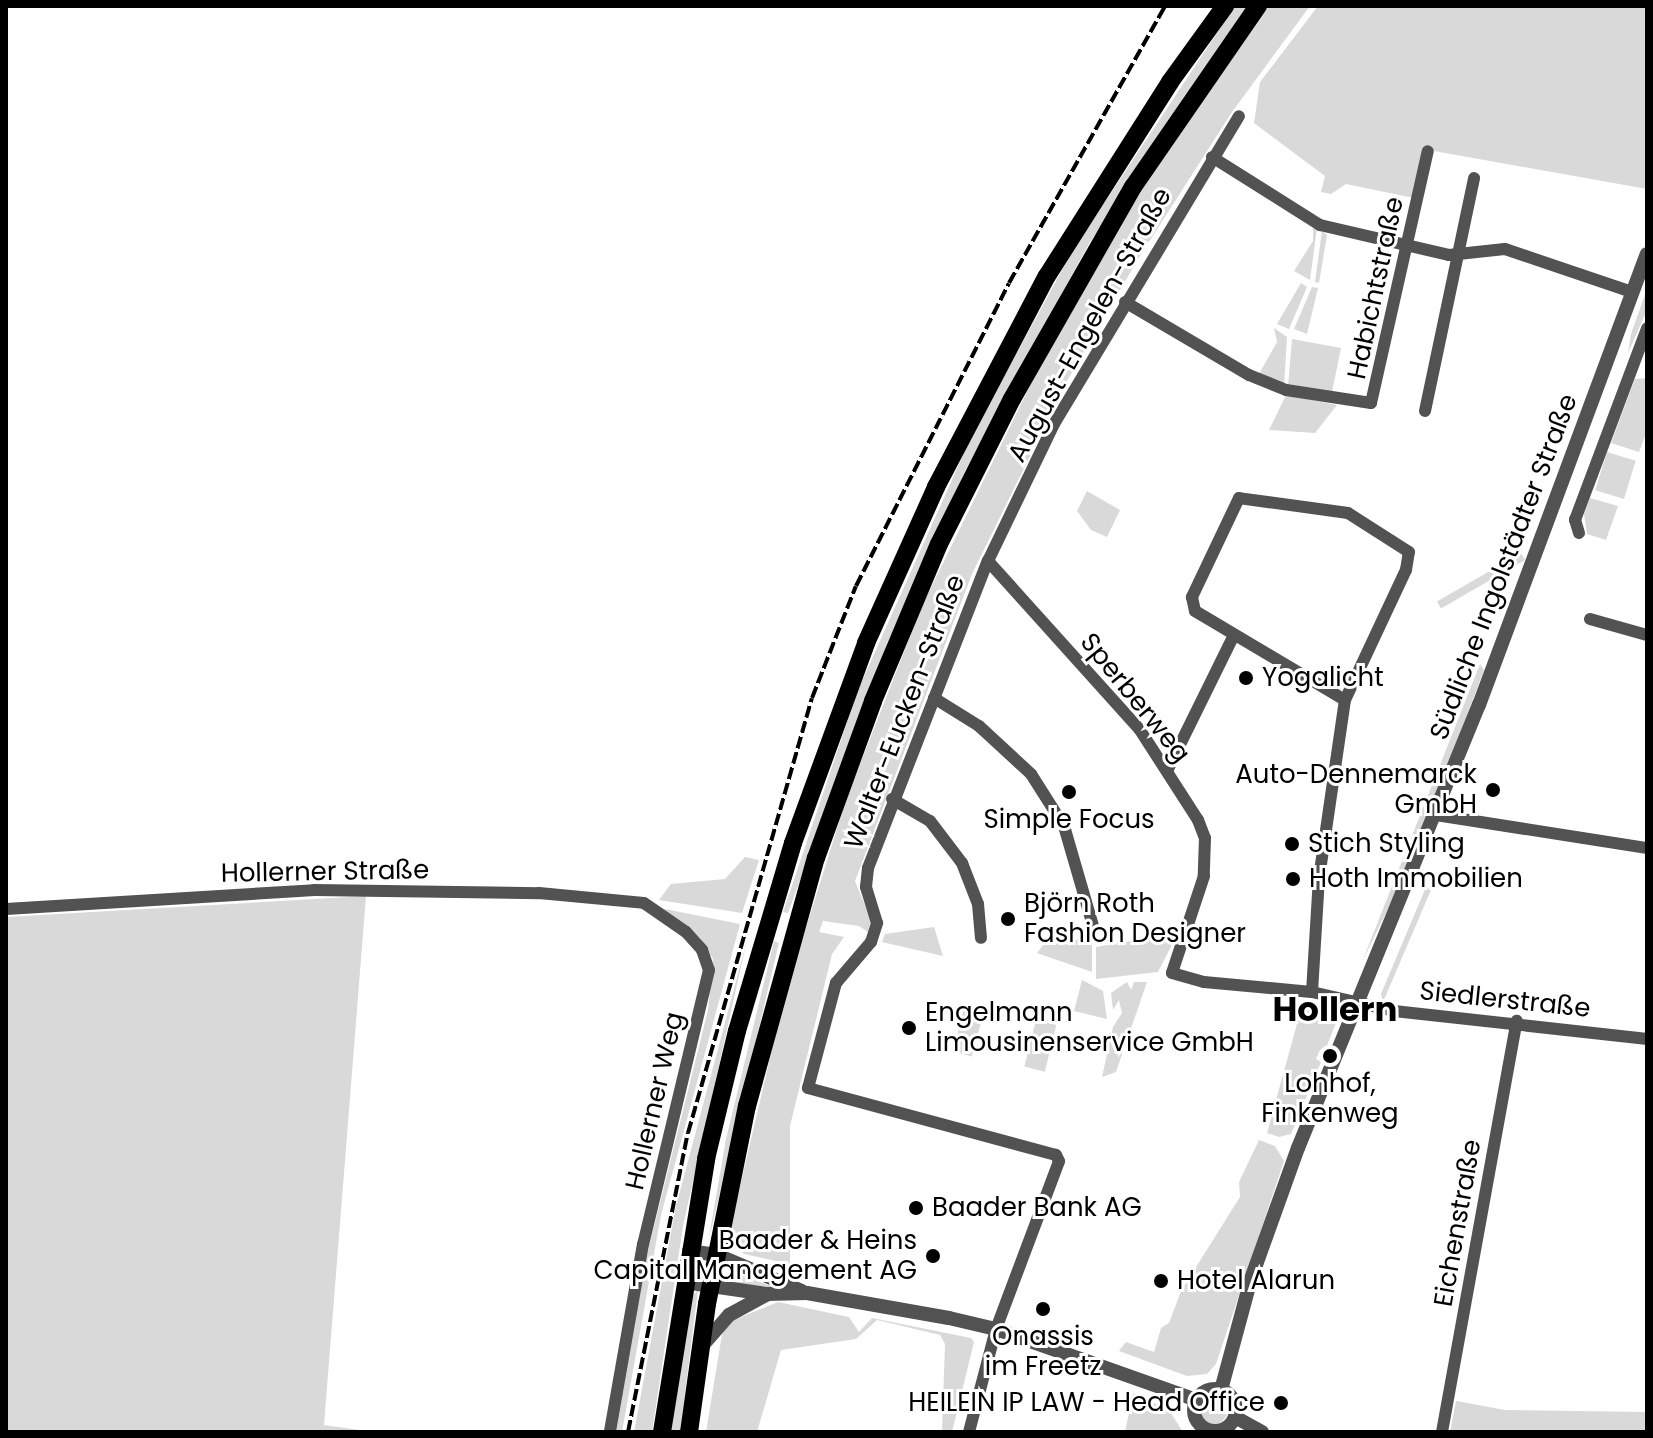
<!DOCTYPE html>
<html>
<head>
<meta charset="utf-8">
<style>
  body { margin:0 }
  #map { position:relative; width:1653px; height:1438px; overflow:hidden; background:#fff; font-family:Poppins,sans-serif }
  div>[style] { position:absolute }
  .green>* { inset:0; background:#d9d9d9; transform-origin:0 0 }
  .round { border-radius:50% }
  .minor>* { height:12px; margin:-6px; padding:0 6px; transform-origin:6px; border-radius:6px; background:#525252 }
  .tertiary>* { height:14px; margin:-7px; padding:0 7px; transform-origin:7px; border-radius:7px; background:#525252 }
  .tertiary>.ring { margin:-7px; padding:0; box-sizing:content-box; background:none; border:14px solid #525252; border-radius:50% }
  .primary>* { height:18px; margin:-9px; padding:0 9px; transform-origin:9px; border-radius:9px; background:#000 }
  .rail>* { height:4px; margin-top:-2px; transform-origin:0; background:repeating-linear-gradient(90deg,#000 0 12px,transparent 0 16px) }
  .dots>* { width:22px; height:22px; translate:-50% -50%; box-sizing:border-box; border:4px solid #fff; border-radius:50% }
  span { translate:-50% -50%; white-space:nowrap; text-align:center; line-height:1.15; -webkit-text-stroke:6px #fff; paint-order:stroke }
  .street-label { font-size:26px; color:#000 }
  .poi-label { font-size:26px; color:#000 }
  .left { translate:0 -50%; text-align:left }
  .right { translate:-100% -50%; text-align:right }
  .district-label { font-size:34px; color:#000; font-weight:700 }
  .frame { position:absolute; inset:0; border:8px solid #000; pointer-events:none }
</style>
</head>
<body>
<div id="map">
  <div class="green">
    <div style="clip-path:polygon(1235px 6px,1247px 6px,1090px 242px,966px 469px,888px 641px,788px 913px,783px 912px,858px 690px,972px 435px,1073px 250px)"></div>
    <div style="clip-path:polygon(1268px 6px,1310px 6px,1232px 112px,1140px 256px,1068px 379px,972px 574px,855px 881px,871px 920px,868px 932px,859px 926px,823px 921px,819px 932px,844px 937px,832px 954px,790px 1126px,790px 1264px,744px 1254px,736px 1247px,731px 1225px,784px 998px,846px 800px,922px 606px,1047px 351px,1145px 184px)"></div>
    <div style="clip-path:polygon(1318px 6px,1647px 6px,1647px 189px,1423px 149px,1414px 198px,1346px 184px,1331px 194px,1321px 192px,1325px 176px,1254px 123px,1260px 82px)"></div>
    <div style="clip-path:polygon(1313px 226px,1317px 228px,1310px 280px,1294px 271px,1313px 241px)"></div>
    <div style="clip-path:polygon(1322px 231px,1327px 235px,1319px 283px,1315px 282px)"></div>
    <div style="clip-path:polygon(1301px 283px,1307px 287px,1289px 329px,1277px 324px)"></div>
    <div style="clip-path:polygon(1312px 287px,1318px 288px,1307px 334px,1294px 329px)"></div>
    <div style="clip-path:polygon(1647px 289px,1647px 310px,1628px 353px,1631px 334px)"></div>
    <div style="clip-path:polygon(1274px 328px,1287px 337px,1284px 386px,1259px 374px,1277px 342px)"></div>
    <div style="clip-path:polygon(1292px 339px,1341px 348px,1332px 392px,1288px 386px)"></div>
    <div style="clip-path:polygon(1647px 378px,1647px 431px,1639px 452px,1611px 443px,1635px 379px)"></div>
    <div style="clip-path:polygon(1286px 395px,1337px 405px,1315px 433px,1269px 430px)"></div>
    <div style="left:1607px;top:452px;width:30px;height:40px;rotate:17deg"></div>
    <div style="clip-path:polygon(1087px 491px,1120px 510px,1107px 537px,1091px 530px,1077px 511px)"></div>
    <div style="clip-path:polygon(1590px 498px,1618px 506px,1606px 540px,1587px 534px,1584px 514px)"></div>
    <div style="left:1521px;top:553px;width:8px;height:97px;rotate:60deg"></div>
    <div style="clip-path:polygon(1480px 664px,1484px 670px,1413px 857px,1362px 962px)"></div>
    <div style="clip-path:polygon(745px 857px,759px 860px,742px 913px,659px 900px,671px 884px,725px 879px)"></div>
    <div style="clip-path:polygon(1426px 887px,1431px 890px,1383px 1002px,1381px 994px)"></div>
    <div style="clip-path:polygon(366px 896px,324px 1425px,374px 1432px,6px 1432px,6px 917px)"></div>
    <div style="clip-path:polygon(660px 908px,740px 924px,661px 1215px,622px 1432px,615px 1432px,645px 1263px,708px 1010px,713px 959px,700px 938px)"></div>
    <div style="clip-path:polygon(934px 927px,943px 956px,882px 942px,885px 934px)"></div>
    <div style="clip-path:polygon(1178px 933px,1158px 972px,1096px 979px,1096px 947px)"></div>
    <div style="clip-path:polygon(1092px 937px,1092px 972px,1037px 953px,1043px 945px)"></div>
    <div style="clip-path:polygon(747px 940px,683px 1226px,652px 1432px,634px 1432px,676px 1206px)"></div>
    <div style="clip-path:polygon(774px 941px,779px 943px,708px 1243px,726px 1139px)"></div>
    <div style="clip-path:polygon(1082px 980px,1103px 991px,1107px 1019px,1074px 1011px)"></div>
    <div style="clip-path:polygon(1127px 982px,1131px 990px,1134px 982px,1147px 982px,1116px 1072px,1102px 1077px,1113px 1027px,1122px 1013px,1119px 1000px,1113px 1010px,1111px 993px)"></div>
    <div style="clip-path:polygon(1303px 1002px,1329px 1010px,1333px 1005px,1339px 1015px,1325px 1051px,1320px 1050px,1316px 1059px,1321px 1062px,1291px 1134px,1279px 1137px,1267px 1133px)"></div>
    <div style="left:965px;top:1005px;width:20px;height:48px;rotate:15deg"></div>
    <div style="left:1036px;top:1020px;width:21px;height:48px;rotate:14deg"></div>
    <div style="clip-path:polygon(1259px 1140px,1275px 1146px,1284px 1161px,1216px 1364px,1207px 1374px,1187px 1376px,1119px 1351px,1126px 1342px,1154px 1352px,1161px 1328px,1169px 1323px,1181px 1291px,1240px 1197px,1239px 1182px)"></div>
    <div style="clip-path:polygon(726px 1275px,741px 1275px,776px 1288px,736px 1283px)"></div>
    <div style="clip-path:polygon(698px 1290px,680px 1432px,670px 1432px,693px 1295px)"></div>
    <div style="clip-path:polygon(778px 1302px,849px 1317px,859px 1332px,872px 1318px,971px 1338px,974px 1342px,952px 1432px,942px 1432px,945px 1344px,940px 1335px,877px 1320px,856px 1339px,781px 1350px,757px 1432px,706px 1432px,722px 1334px,731px 1321px)"></div>
    <div style="clip-path:polygon(1133px 1393px,1169px 1410px,1183px 1432px,1125px 1432px)"></div>
    <div class="round" style="left:1201px;top:1398px;width:26px;height:26px"></div>
    <div style="clip-path:polygon(1456px 1401px,1505px 1410px,1647px 1412px,1647px 1432px,1450px 1432px)"></div>
  </div>
  <div class="minor">
    <div style="left:1212px;top:157px;width:128px;rotate:32.2deg"></div>
    <div style="left:1320px;top:225px;width:132px;rotate:13.1deg"></div>
    <div style="left:1449px;top:255px;width:56px;rotate:-6.1deg"></div>
    <div style="left:1505px;top:249px;width:134px;rotate:18.7deg"></div>
    <div style="left:1125px;top:302px;width:144px;rotate:30.5deg"></div>
    <div style="left:1249px;top:375px;width:40px;rotate:22deg"></div>
    <div style="left:1286px;top:390px;width:86px;rotate:8.7deg"></div>
    <div style="left:1371px;top:403px;width:258px;rotate:-77.3deg"></div>
    <div style="left:1425px;top:411px;width:238px;rotate:-78.1deg"></div>
    <div style="left:1579px;top:533px;width:14px;rotate:-107deg"></div>
    <div style="left:1575px;top:520px;width:205px;rotate:-69.4deg"></div>
    <div style="left:988px;top:561px;width:227px;rotate:48deg"></div>
    <div style="left:1140px;top:730px;width:107px;rotate:57.2deg"></div>
    <div style="left:1198px;top:820px;width:19px;rotate:69deg"></div>
    <div style="left:1205px;top:838px;width:38px;rotate:92deg"></div>
    <div style="left:1204px;top:876px;width:102px;rotate:108.3deg"></div>
    <div style="left:1172px;top:973px;width:33px;rotate:16deg"></div>
    <div style="left:1204px;top:982px;width:108px;rotate:5.3deg"></div>
    <div style="left:1312px;top:992px;width:84px;rotate:13deg"></div>
    <div style="left:1394px;top:1011px;width:255px;rotate:6.3deg"></div>
    <div style="left:1590px;top:619px;width:59px;rotate:15.7deg"></div>
    <div style="left:934px;top:698px;width:53px;rotate:31.9deg"></div>
    <div style="left:979px;top:726px;width:71px;rotate:42.7deg"></div>
    <div style="left:1031px;top:774px;width:62px;rotate:57.6deg"></div>
    <div style="left:1064px;top:826px;width:104px;rotate:73.8deg"></div>
    <div style="left:1168px;top:769px;width:149px;rotate:-63.8deg"></div>
    <div style="left:892px;top:799px;width:44px;rotate:30.1deg"></div>
    <div style="left:930px;top:821px;width:53px;rotate:52.7deg"></div>
    <div style="left:962px;top:863px;width:44px;rotate:68.7deg"></div>
    <div style="left:978px;top:904px;width:34px;rotate:85deg"></div>
    <div style="left:1436px;top:815px;width:214px;rotate:8.9deg"></div>
    <div style="left:6px;top:909px;width:309px;rotate:-3.5deg"></div>
    <div style="left:314px;top:890px;width:225px;rotate:0.8deg"></div>
    <div style="left:539px;top:893px;width:105px;rotate:5.4deg"></div>
    <div style="left:644px;top:903px;width:51px;rotate:34.6deg"></div>
    <div style="left:686px;top:932px;width:24px;rotate:48deg"></div>
    <div style="left:702px;top:950px;width:21px;rotate:71deg"></div>
    <div style="left:709px;top:970px;width:282px;rotate:103.5deg"></div>
    <div style="left:643px;top:1244px;width:191px;rotate:100deg"></div>
    <div style="left:1312px;top:992px;width:114px;rotate:-86.5deg"></div>
    <div style="left:1319px;top:878px;width:180px;rotate:-81.7deg"></div>
    <div style="left:1345px;top:700px;width:144px;rotate:-64.9deg"></div>
    <div style="left:1406px;top:570px;width:18px;rotate:-81deg"></div>
    <div style="left:1409px;top:552px;width:72px;rotate:-147.4deg"></div>
    <div style="left:1348px;top:513px;width:110px;rotate:-172.2deg"></div>
    <div style="left:1239px;top:498px;width:110px;rotate:115.4deg"></div>
    <div style="left:1192px;top:597px;width:14px;rotate:78deg"></div>
    <div style="left:1195px;top:611px;width:174px;rotate:30.7deg"></div>
    <div style="left:1215px;top:1431px;width:1px;rotate:90deg"></div>
    <div style="left:969px;top:1432px;width:106px;rotate:-75.3deg"></div>
    <div style="left:996px;top:1329px;width:179px;rotate:-69.4deg"></div>
    <div style="left:1059px;top:1161px;width:7px;rotate:-117deg"></div>
    <div style="left:1056px;top:1155px;width:257px;rotate:-164.9deg"></div>
    <div style="left:808px;top:1088px;width:109px;rotate:-75.1deg"></div>
    <div style="left:836px;top:983px;width:54px;rotate:-49.5deg"></div>
    <div style="left:871px;top:942px;width:20px;rotate:-72deg"></div>
    <div style="left:877px;top:923px;width:38px;rotate:-107deg"></div>
    <div style="left:866px;top:887px;width:19px;rotate:-84deg"></div>
    <div style="left:868px;top:868px;width:330px;rotate:-68.7deg"></div>
    <div style="left:988px;top:561px;width:152px;rotate:-64.3deg"></div>
    <div style="left:1054px;top:424px;width:359px;rotate:-59deg"></div>
    <div style="left:1442px;top:1432px;width:418px;rotate:-79.7deg"></div>
  </div>
  <div class="tertiary">
    <div style="left:689px;top:1251px;width:28px;rotate:8deg"></div>
    <div style="left:717px;top:1255px;width:92px;rotate:23deg"></div>
    <div style="left:684px;top:1282px;width:83px;rotate:8.3deg"></div>
    <div style="left:766px;top:1294px;width:41px;rotate:-1.4deg"></div>
    <div style="left:807px;top:1293px;width:144px;rotate:10deg"></div>
    <div style="left:949px;top:1318px;width:48px;rotate:13.2deg"></div>
    <div style="left:996px;top:1329px;width:212px;rotate:19.5deg"></div>
    <div style="left:702px;top:1346px;width:41px;rotate:-48.9deg"></div>
    <div style="left:729px;top:1315px;width:42px;rotate:-28.4deg"></div>
    <div class="ring" style="left:1194px;top:1389px;width:28px;height:28px"></div>
    <div style="left:1221px;top:1390px;width:115px;rotate:-74.9deg"></div>
    <div style="left:1251px;top:1279px;width:139px;rotate:-70.3deg"></div>
    <div style="left:1298px;top:1148px;width:479px;rotate:-67.8deg"></div>
    <div style="left:1479px;top:705px;width:481px;rotate:-69.6deg"></div>
    <div style="left:1235px;top:1417px;width:31px;rotate:29deg"></div>
  </div>
  <div class="primary">
    <div style="left:662px;top:1432px;width:277px;rotate:-80.8deg"></div>
    <div style="left:706px;top:1159px;width:132px;rotate:-76.4deg"></div>
    <div style="left:737px;top:1031px;width:196px;rotate:-73.4deg"></div>
    <div style="left:793px;top:843px;width:213px;rotate:-69.9deg"></div>
    <div style="left:866px;top:643px;width:171px;rotate:-65.8deg"></div>
    <div style="left:936px;top:487px;width:238px;rotate:-62.3deg"></div>
    <div style="left:1047px;top:276px;width:230px;rotate:-57.6deg"></div>
    <div style="left:1170px;top:82px;width:94px;rotate:-54.1deg"></div>
    <div style="left:689px;top:1432px;width:129px;rotate:-82deg"></div>
    <div style="left:707px;top:1304px;width:202px;rotate:-78.6deg"></div>
    <div style="left:747px;top:1106px;width:257px;rotate:-74.5deg"></div>
    <div style="left:816px;top:858px;width:167px;rotate:-70deg"></div>
    <div style="left:873px;top:701px;width:170px;rotate:-67.2deg"></div>
    <div style="left:939px;top:544px;width:162px;rotate:-63.3deg"></div>
    <div style="left:1012px;top:399px;width:244px;rotate:-60.3deg"></div>
    <div style="left:1133px;top:187px;width:220px;rotate:-55.4deg"></div>
  </div>
  <div class="rail">
    <div style="left:628px;top:1432px;width:305px;rotate:-78.7deg"></div>
    <div style="left:688px;top:1133px;width:452px;rotate:-74.1deg"></div>
    <div style="left:812px;top:698px;width:120px;rotate:-68.6deg"></div>
    <div style="left:856px;top:586px;width:339px;rotate:-63.2deg"></div>
    <div style="left:1009px;top:283px;width:318px;rotate:-60.6deg"></div>
  </div>
  <div class="dots">
    <div style="left:1246px;top:678px;background:#000"></div>
    <div style="left:1493px;top:790px;background:#000"></div>
    <div style="left:1069px;top:792px;background:#000"></div>
    <div style="left:1292px;top:844px;background:#000"></div>
    <div style="left:1293px;top:879px;background:#000"></div>
    <div style="left:1008px;top:919px;background:#000"></div>
    <div style="left:909px;top:1028px;background:#000"></div>
    <div style="left:1330px;top:1056px;background:#000"></div>
    <div style="left:916px;top:1208px;background:#000"></div>
    <div style="left:933px;top:1256px;background:#000"></div>
    <div style="left:1161px;top:1281px;background:#000"></div>
    <div style="left:1043px;top:1309px;background:#000"></div>
    <div style="left:1281px;top:1403px;background:#000"></div>
  </div>
  <div class="street-label">
    <span style="left:1376px;top:288px;rotate:-78deg">Habichtstraße</span>
    <span style="left:1090px;top:325px;rotate:-61deg">August-Engelen-Straße</span>
    <span style="left:1504px;top:567px;rotate:-69deg">Südliche Ingolstädter Straße</span>
    <span style="left:1135px;top:698px;rotate:51deg">Sperberweg</span>
    <span style="left:905px;top:712px;rotate:-69deg">Walter-Eucken-Straße</span>
    <span style="left:325px;top:872px;rotate:-1deg">Hollerner Straße</span>
    <span style="left:1505px;top:1000px;rotate:6deg">Siedlerstraße</span>
    <span style="left:655px;top:1101px;rotate:-77deg">Hollerner Weg</span>
    <span style="left:1458px;top:1223px;rotate:-80deg">Eichenstraße</span>
  </div>
  <div class="poi-label">
    <span class="left" style="left:1262px;top:678px">Yogalicht</span>
    <span class="right" style="left:1477px;top:790px">Auto-Dennemarck<br>GmbH</span>
    <span style="left:1069px;top:820px">Simple Focus</span>
    <span class="left" style="left:1308px;top:844px">Stich Styling</span>
    <span class="left" style="left:1309px;top:879px">Hoth Immobilien</span>
    <span class="left" style="left:1024px;top:919px">Björn Roth<br>Fashion Designer</span>
    <span class="left" style="left:925px;top:1028px">Engelmann<br>Limousinenservice GmbH</span>
    <span style="left:1330px;top:1099px">Lohhof,<br>Finkenweg</span>
    <span class="left" style="left:932px;top:1208px">Baader Bank AG</span>
    <span class="right" style="left:917px;top:1256px">Baader &amp; Heins<br>Capital Management AG</span>
    <span class="left" style="left:1177px;top:1281px">Hotel Alarun</span>
    <span style="left:1043px;top:1352px">Onassis<br>im Freetz</span>
    <span class="right" style="left:1265px;top:1403px">HEILEIN IP LAW - Head Office</span>
  </div>
  <div class="district-label">
    <span style="left:1335px;top:1010px">Hollern</span>
  </div>
  <div class="frame"></div>
</div>
</body>
</html>
